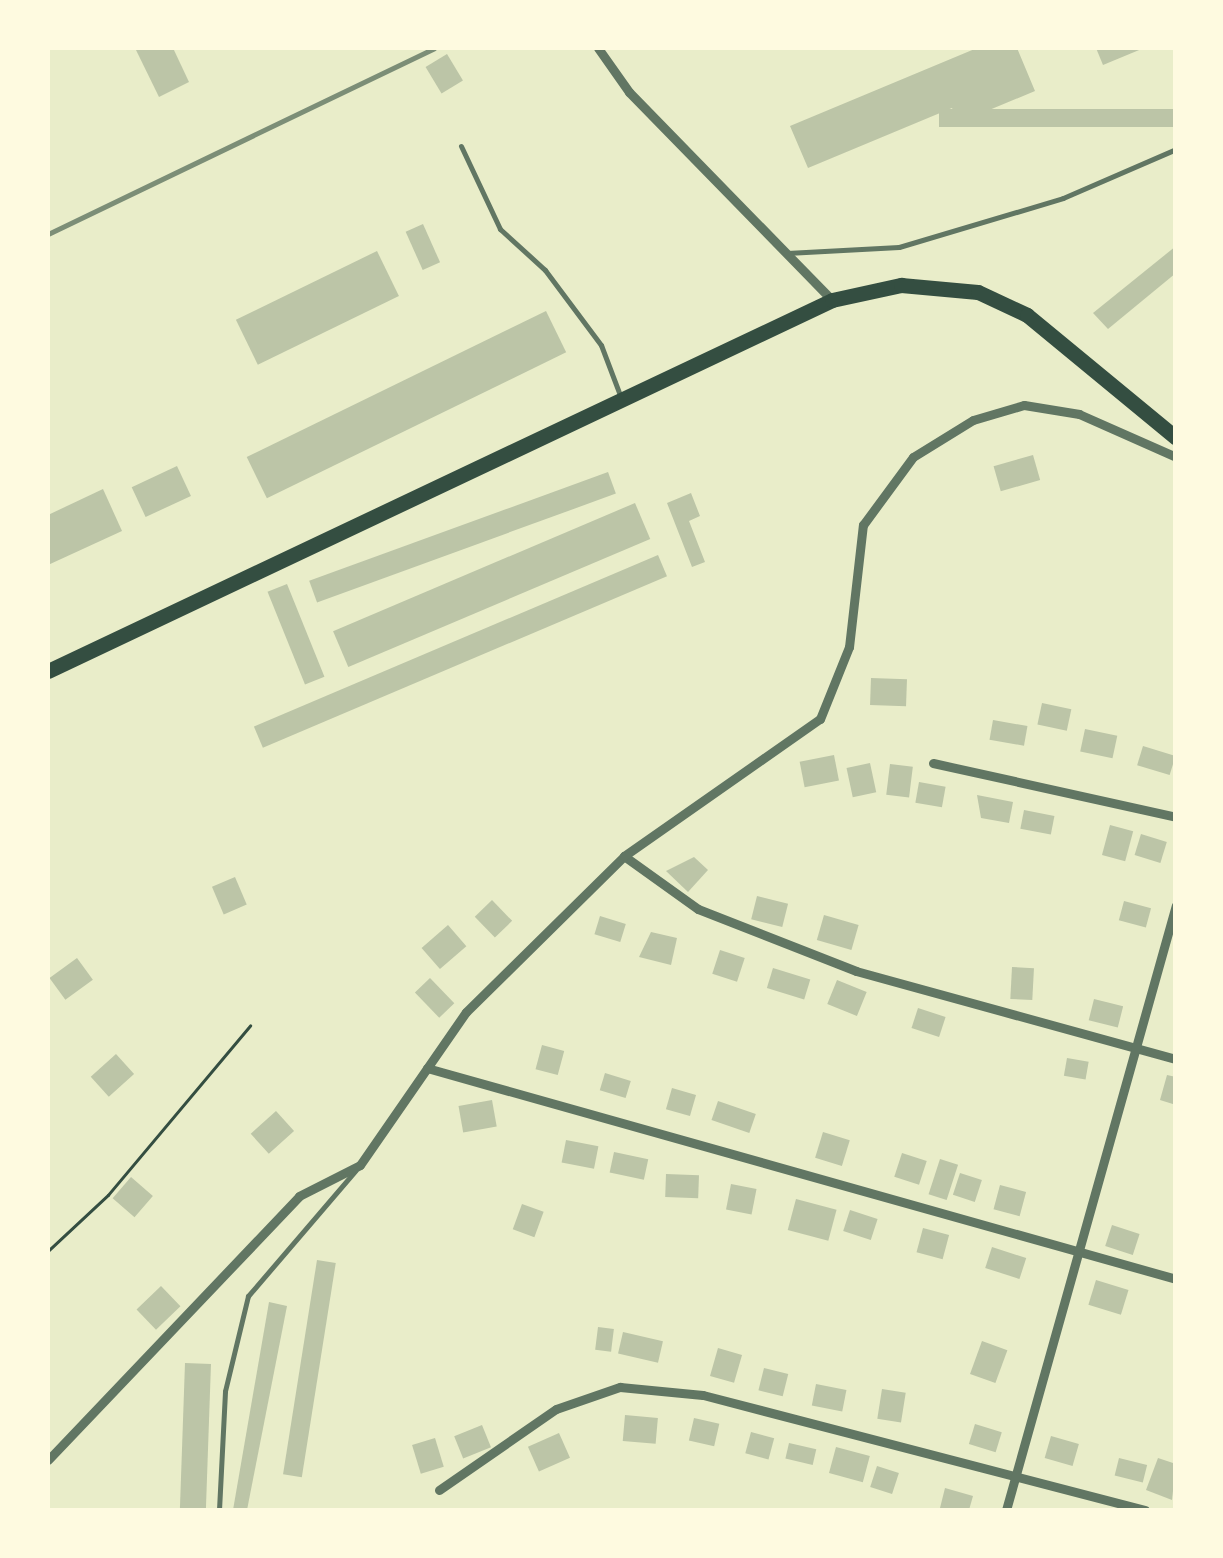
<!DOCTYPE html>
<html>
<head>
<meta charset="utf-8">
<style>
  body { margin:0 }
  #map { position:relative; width:1223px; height:1558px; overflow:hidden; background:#e9edc9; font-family:"Exo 2",sans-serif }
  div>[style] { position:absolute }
  .building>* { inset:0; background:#bcc5a7; transform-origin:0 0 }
  .path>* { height:2.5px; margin:-1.25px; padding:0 1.25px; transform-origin:1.25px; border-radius:1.25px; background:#344e41 }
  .service>* { height:5px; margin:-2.5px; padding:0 2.5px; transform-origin:2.5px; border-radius:2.5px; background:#617663 }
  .minor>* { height:9px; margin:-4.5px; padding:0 4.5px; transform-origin:4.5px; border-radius:4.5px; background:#617663 }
  .trunk>* { height:15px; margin:-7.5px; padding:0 7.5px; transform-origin:7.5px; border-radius:7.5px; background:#344e41 }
  .rail>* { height:5px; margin:-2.5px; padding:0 2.5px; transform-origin:2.5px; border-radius:2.5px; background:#7c8e77 }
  span { translate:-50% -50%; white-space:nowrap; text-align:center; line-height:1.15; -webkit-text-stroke:9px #fefae0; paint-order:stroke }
  .frame { position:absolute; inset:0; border:50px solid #fefae0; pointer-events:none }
</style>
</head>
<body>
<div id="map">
  <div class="building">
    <div style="clip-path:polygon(135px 48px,173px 48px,189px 82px,159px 97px)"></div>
    <div style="clip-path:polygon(977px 48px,1017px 48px,1035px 91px,958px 123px,952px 108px,808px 168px,790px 126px)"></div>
    <div style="clip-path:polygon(1096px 48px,1144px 48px,1103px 65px)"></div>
    <div style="left:447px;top:54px;width:31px;height:25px;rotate:59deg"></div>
    <div style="left:1176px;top:109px;width:18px;height:237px;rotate:90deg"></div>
    <div style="left:423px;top:224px;width:42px;height:19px;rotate:66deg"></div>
    <div style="clip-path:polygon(1176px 246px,1176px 273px,1108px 329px,1093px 313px)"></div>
    <div style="left:377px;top:251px;width:50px;height:157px;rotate:64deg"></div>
    <div style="left:546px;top:311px;width:46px;height:333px;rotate:64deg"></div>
    <div style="left:1033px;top:455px;width:26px;height:41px;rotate:74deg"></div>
    <div style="left:177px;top:466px;width:33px;height:50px;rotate:65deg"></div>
    <div style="left:608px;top:472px;width:23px;height:318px;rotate:70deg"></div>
    <div style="clip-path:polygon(103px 489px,122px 531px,48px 565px,48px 515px)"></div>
    <div style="clip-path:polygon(691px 493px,700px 516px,689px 521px,705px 562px,692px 567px,667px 503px)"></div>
    <div style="left:635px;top:503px;width:39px;height:328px;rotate:67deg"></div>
    <div style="left:658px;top:555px;width:23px;height:439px;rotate:67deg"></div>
    <div style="left:287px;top:584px;width:100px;height:21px;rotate:68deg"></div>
    <div style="left:871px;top:678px;width:36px;height:27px;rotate:2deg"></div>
    <div style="left:1042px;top:703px;width:30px;height:22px;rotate:12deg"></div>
    <div style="left:993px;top:720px;width:35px;height:20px;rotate:10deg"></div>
    <div style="left:1085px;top:729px;width:33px;height:23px;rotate:12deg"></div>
    <div style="left:1143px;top:746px;width:34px;height:20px;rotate:17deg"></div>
    <div style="left:834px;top:755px;width:26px;height:35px;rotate:79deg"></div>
    <div style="left:870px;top:763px;width:30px;height:24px;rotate:78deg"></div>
    <div style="left:890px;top:764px;width:23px;height:31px;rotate:7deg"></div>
    <div style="left:919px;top:782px;width:27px;height:21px;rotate:10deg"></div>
    <div style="clip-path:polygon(977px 795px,1013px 802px,1009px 823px,981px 818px)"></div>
    <div style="left:1024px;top:810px;width:31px;height:19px;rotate:11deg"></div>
    <div style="left:1110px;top:825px;width:24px;height:31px;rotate:15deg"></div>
    <div style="left:1141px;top:834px;width:27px;height:22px;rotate:17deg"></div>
    <div style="clip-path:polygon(694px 857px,708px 870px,688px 892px,666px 871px)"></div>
    <div style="left:235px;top:877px;width:30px;height:25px;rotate:67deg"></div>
    <div style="left:757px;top:896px;width:32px;height:24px;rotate:14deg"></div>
    <div style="left:492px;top:900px;width:29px;height:24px;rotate:46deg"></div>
    <div style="left:1124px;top:901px;width:28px;height:20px;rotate:15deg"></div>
    <div style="left:824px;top:915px;width:36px;height:26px;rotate:16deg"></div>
    <div style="left:600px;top:916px;width:27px;height:19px;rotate:17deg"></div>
    <div style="left:448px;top:925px;width:28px;height:35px;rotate:49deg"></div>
    <div style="clip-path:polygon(651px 932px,677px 938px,671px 965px,639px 957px)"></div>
    <div style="left:720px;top:950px;width:26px;height:25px;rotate:18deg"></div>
    <div style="left:77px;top:958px;width:27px;height:34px;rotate:54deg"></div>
    <div style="left:1012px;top:967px;width:22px;height:32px;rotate:3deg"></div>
    <div style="left:773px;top:968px;width:39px;height:21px;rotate:17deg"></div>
    <div style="left:430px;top:978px;width:35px;height:21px;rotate:46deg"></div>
    <div style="left:837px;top:980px;width:32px;height:26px;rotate:22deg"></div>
    <div style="left:1094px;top:999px;width:30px;height:22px;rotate:14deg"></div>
    <div style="left:918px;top:1008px;width:29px;height:21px;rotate:18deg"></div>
    <div style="left:542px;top:1045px;width:23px;height:25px;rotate:15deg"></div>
    <div style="left:116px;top:1054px;width:27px;height:34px;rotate:48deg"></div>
    <div style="left:1067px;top:1058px;width:22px;height:18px;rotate:10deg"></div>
    <div style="left:605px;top:1073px;width:27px;height:18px;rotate:17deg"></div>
    <div style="clip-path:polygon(1167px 1075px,1176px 1077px,1176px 1105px,1160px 1100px)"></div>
    <div style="left:672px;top:1088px;width:25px;height:22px;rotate:16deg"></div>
    <div style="left:492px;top:1100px;width:27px;height:34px;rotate:80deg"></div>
    <div style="left:718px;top:1101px;width:40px;height:20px;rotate:19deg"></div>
    <div style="left:276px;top:1111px;width:27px;height:34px;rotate:48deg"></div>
    <div style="left:823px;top:1132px;width:28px;height:27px;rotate:17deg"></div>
    <div style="left:566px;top:1140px;width:33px;height:23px;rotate:11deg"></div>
    <div style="left:614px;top:1152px;width:35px;height:21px;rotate:12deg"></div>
    <div style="left:902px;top:1153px;width:26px;height:25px;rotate:18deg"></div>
    <div style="left:940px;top:1159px;width:19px;height:37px;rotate:18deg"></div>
    <div style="left:960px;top:1173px;width:23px;height:23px;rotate:18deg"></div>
    <div style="left:666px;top:1174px;width:33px;height:23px;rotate:2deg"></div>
    <div style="left:131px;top:1177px;width:29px;height:28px;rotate:41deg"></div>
    <div style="left:731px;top:1184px;width:26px;height:26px;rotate:11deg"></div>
    <div style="left:1000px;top:1185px;width:27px;height:25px;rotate:15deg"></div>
    <div style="left:796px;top:1199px;width:42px;height:32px;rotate:15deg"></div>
    <div style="left:522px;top:1204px;width:23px;height:27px;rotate:20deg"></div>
    <div style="left:850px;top:1210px;width:29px;height:22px;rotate:18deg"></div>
    <div style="left:1112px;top:1225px;width:29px;height:22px;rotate:18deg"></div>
    <div style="left:923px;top:1228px;width:27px;height:25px;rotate:15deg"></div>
    <div style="left:992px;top:1247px;width:36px;height:22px;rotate:18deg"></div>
    <div style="left:317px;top:1260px;width:19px;height:217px;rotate:9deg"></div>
    <div style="left:1096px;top:1280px;width:34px;height:26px;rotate:17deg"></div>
    <div style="left:161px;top:1286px;width:28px;height:34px;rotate:46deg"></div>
    <div style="clip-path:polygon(269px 1302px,287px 1306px,247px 1510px,233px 1510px)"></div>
    <div style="left:598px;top:1327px;width:16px;height:23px;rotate:7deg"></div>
    <div style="left:623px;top:1332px;width:41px;height:22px;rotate:13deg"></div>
    <div style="left:982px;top:1341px;width:27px;height:35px;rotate:20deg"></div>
    <div style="left:718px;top:1348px;width:25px;height:29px;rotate:16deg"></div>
    <div style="left:185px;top:1363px;width:26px;height:147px;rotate:2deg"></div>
    <div style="left:764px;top:1368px;width:25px;height:23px;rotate:14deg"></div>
    <div style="left:816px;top:1384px;width:31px;height:22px;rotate:11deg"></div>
    <div style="left:882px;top:1389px;width:24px;height:30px;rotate:9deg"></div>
    <div style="left:625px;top:1415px;width:33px;height:26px;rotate:5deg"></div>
    <div style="left:694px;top:1418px;width:26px;height:23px;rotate:13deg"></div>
    <div style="left:975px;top:1424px;width:28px;height:21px;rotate:17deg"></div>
    <div style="left:482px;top:1425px;width:24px;height:30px;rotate:68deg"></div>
    <div style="left:751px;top:1432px;width:24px;height:22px;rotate:15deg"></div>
    <div style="left:559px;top:1433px;width:27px;height:34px;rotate:66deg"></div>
    <div style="left:1051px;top:1436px;width:29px;height:23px;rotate:16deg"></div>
    <div style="left:435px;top:1438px;width:30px;height:24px;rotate:73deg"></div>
    <div style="left:789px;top:1443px;width:28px;height:16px;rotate:13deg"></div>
    <div style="left:836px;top:1447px;width:35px;height:27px;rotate:15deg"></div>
    <div style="left:1119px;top:1458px;width:29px;height:18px;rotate:14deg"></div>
    <div style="clip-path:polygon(1158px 1458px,1176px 1464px,1172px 1500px,1146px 1490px)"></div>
    <div style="left:877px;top:1466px;width:23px;height:22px;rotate:18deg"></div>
    <div style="clip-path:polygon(945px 1488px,973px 1496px,969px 1510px,940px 1508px)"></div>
  </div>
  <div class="path">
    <div style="left:48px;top:1251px;width:82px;rotate:-43deg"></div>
    <div style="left:108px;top:1195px;width:221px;rotate:-50deg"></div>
  </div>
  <div class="service">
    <div style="left:461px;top:146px;width:92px;rotate:64.8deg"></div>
    <div style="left:500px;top:229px;width:61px;rotate:42.3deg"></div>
    <div style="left:545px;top:270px;width:94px;rotate:53.3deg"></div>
    <div style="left:601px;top:345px;width:53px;rotate:69.2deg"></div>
    <div style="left:787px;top:253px;width:112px;rotate:-3.1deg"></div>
    <div style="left:899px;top:247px;width:171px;rotate:-16.6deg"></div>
    <div style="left:1063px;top:198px;width:123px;rotate:-23.4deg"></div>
    <div style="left:219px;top:1510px;width:119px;rotate:-87.1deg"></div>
    <div style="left:225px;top:1391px;width:98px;rotate:-76.4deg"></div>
    <div style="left:248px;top:1296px;width:165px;rotate:-49.4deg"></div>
  </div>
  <div class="minor">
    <div style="left:598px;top:48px;width:54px;rotate:54.8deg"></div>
    <div style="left:629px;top:92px;width:291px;rotate:45.7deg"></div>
    <div style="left:933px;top:763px;width:249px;rotate:12.5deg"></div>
    <div style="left:624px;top:856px;width:91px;rotate:35.6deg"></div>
    <div style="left:698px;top:909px;width:170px;rotate:21.4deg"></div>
    <div style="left:856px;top:971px;width:332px;rotate:15.4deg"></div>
    <div style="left:427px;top:1068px;width:778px;rotate:15.73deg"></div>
    <div style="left:48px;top:1460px;width:364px;rotate:-46.4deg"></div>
    <div style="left:299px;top:1196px;width:68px;rotate:-26.9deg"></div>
    <div style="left:360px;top:1165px;width:186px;rotate:-55.3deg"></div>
    <div style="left:466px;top:1012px;width:222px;rotate:-44.6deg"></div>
    <div style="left:624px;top:856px;width:239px;rotate:-35deg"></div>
    <div style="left:820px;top:719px;width:78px;rotate:-68.1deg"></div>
    <div style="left:849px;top:647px;width:123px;rotate:-83.5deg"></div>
    <div style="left:863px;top:525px;width:84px;rotate:-53.7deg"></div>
    <div style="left:913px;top:457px;width:70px;rotate:-31.7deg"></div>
    <div style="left:973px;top:420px;width:53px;rotate:-16.4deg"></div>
    <div style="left:1024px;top:405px;width:56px;rotate:9.3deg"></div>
    <div style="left:1079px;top:414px;width:106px;rotate:23.9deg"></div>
    <div style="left:439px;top:1490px;width:142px;rotate:-34.7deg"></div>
    <div style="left:556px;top:1409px;width:68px;rotate:-19deg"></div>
    <div style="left:620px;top:1387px;width:83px;rotate:5.5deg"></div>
    <div style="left:703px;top:1395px;width:457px;rotate:14.6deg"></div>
    <div style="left:1006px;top:1510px;width:628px;rotate:-74.31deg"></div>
  </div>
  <div class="trunk">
    <div style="left:48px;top:671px;width:867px;rotate:-25.32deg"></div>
    <div style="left:832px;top:300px;width:71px;rotate:-12.3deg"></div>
    <div style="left:901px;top:285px;width:77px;rotate:5.2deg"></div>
    <div style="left:978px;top:292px;width:54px;rotate:25.1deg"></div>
    <div style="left:1027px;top:315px;width:193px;rotate:39.5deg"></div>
  </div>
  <div class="rail">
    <div style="left:48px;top:234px;width:428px;rotate:-25.7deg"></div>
  </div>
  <div class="frame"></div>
</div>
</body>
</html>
